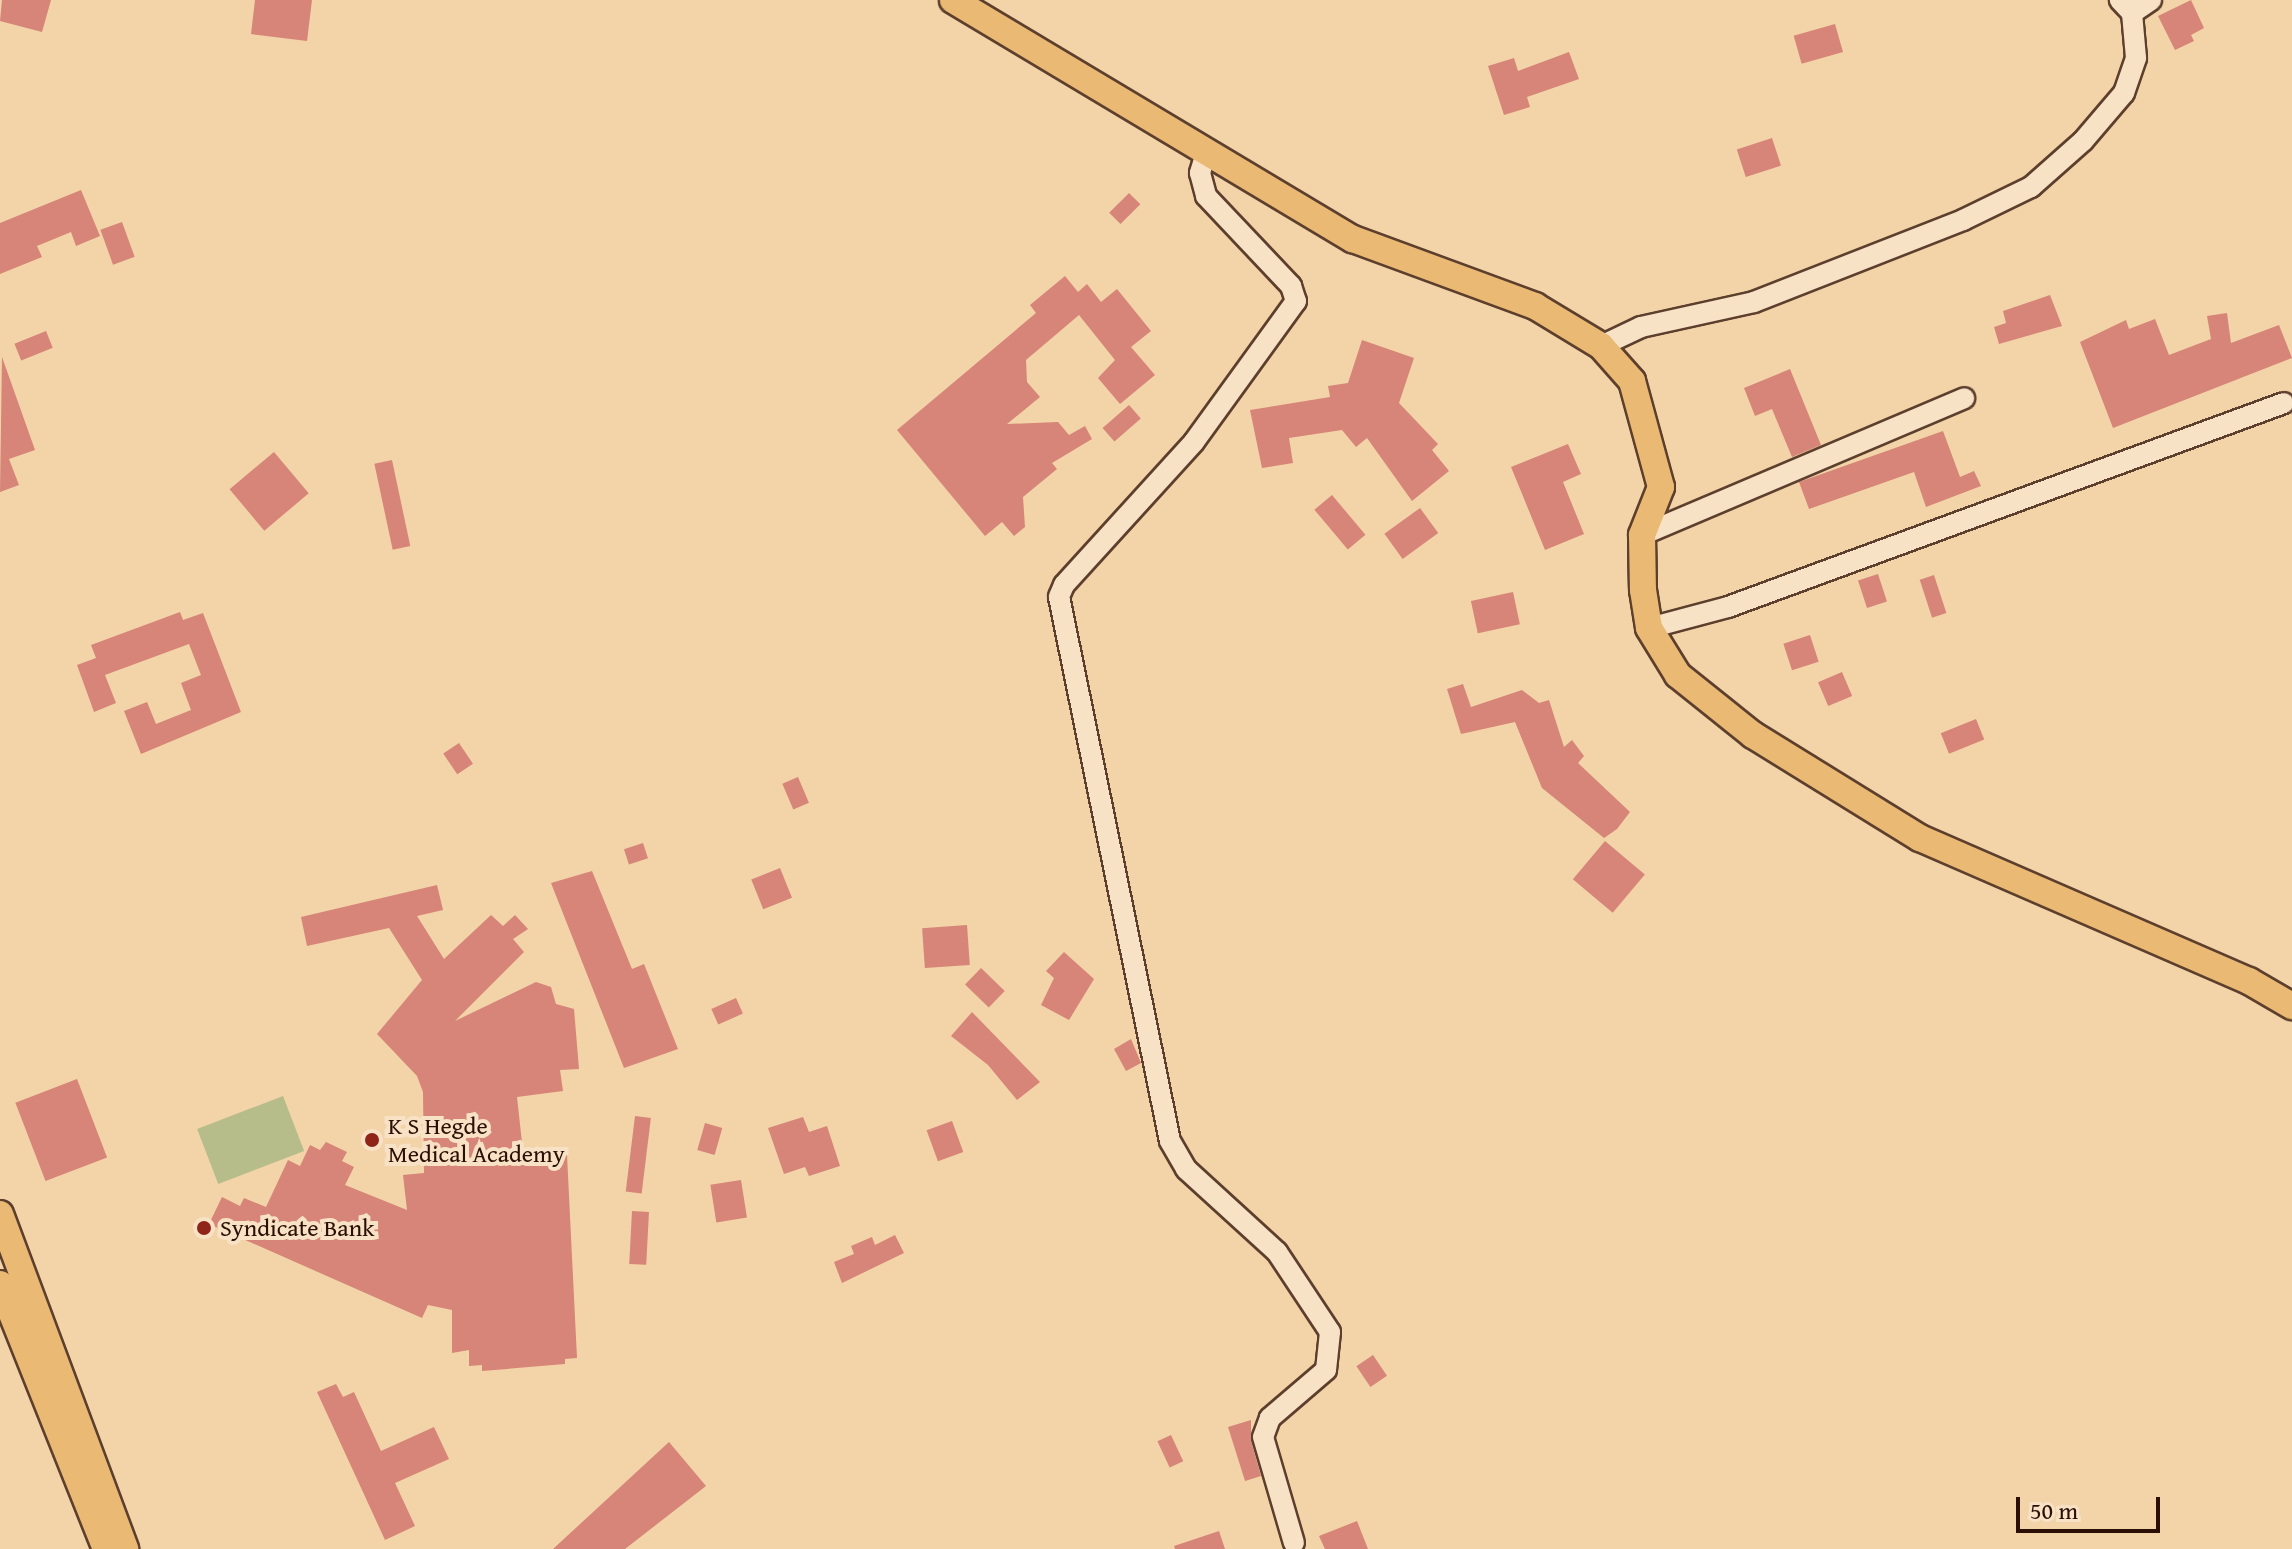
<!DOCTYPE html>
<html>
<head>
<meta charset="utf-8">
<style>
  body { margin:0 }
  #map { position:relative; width:2292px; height:1549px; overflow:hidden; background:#f3d3a8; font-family:"Gentium Book Plus",serif }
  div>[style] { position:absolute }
  .green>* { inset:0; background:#b6bd8b; transform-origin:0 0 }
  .building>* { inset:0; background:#d68578; transform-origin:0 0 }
  .roads { filter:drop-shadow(2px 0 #5d3f2d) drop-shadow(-2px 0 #5d3f2d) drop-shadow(0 2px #5d3f2d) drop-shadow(0 -2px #5d3f2d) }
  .minor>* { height:20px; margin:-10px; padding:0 10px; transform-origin:10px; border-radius:10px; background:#f7e2c6 }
  .major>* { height:26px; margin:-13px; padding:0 13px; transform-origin:13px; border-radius:13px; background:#eaba74 }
  .dots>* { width:22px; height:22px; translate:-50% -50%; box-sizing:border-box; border:4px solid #f7e2c6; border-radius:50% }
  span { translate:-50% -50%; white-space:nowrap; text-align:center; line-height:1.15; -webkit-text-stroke:8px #f7e2c6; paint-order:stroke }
  .poi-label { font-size:24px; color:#2b0e04 }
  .left { translate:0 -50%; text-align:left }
  .scale { position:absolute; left:2016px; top:1497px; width:144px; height:36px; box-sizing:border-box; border:4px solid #2b0e04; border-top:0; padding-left:10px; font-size:24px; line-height:28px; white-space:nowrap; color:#2b0e04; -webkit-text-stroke:6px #f7e2c6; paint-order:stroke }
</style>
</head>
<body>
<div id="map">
  <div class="green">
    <div style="left:283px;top:1096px;width:59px;height:92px;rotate:69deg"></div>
  </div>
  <div class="building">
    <div style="clip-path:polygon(2px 0,51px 0,42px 32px,0 21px)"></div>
    <div style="clip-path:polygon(255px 0,312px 0,307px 41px,251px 34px)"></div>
    <div style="clip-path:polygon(2191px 0,2204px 28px,2191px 35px,2194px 41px,2175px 50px,2158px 16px)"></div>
    <div style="left:1835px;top:24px;width:29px;height:43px;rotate:74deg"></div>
    <div style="clip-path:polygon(1569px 52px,1579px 79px,1527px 97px,1530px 107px,1504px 115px,1488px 66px,1514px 58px,1518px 71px)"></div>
    <div style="left:1772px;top:138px;width:29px;height:37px;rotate:72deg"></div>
    <div style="clip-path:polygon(81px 190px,100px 236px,76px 246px,71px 232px,37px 246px,42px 257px,0 274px,0 223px)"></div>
    <div style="left:1129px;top:193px;width:16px;height:28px;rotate:45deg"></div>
    <div style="left:122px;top:222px;width:37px;height:23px;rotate:70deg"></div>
    <div style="clip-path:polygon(1065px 276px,1078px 292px,1087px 284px,1101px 302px,1117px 289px,1151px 331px,1131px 347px,1155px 375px,1120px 404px,1098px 378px,1115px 360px,1079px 315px,1026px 360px,1027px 382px,1040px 397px,1007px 424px,1058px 422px,1069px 435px,1085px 426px,1092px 439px,1052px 463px,1057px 469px,1023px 497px,1025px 527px,1014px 536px,1002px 522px,985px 536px,897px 430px,1036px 313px,1030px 305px)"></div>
    <div style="clip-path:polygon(2050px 295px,2062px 326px,1999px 344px,1994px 327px,2006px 323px,2003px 311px)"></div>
    <div style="clip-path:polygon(2227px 313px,2231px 343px,2279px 325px,2292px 358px,2113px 428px,2080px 342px,2126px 320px,2129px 329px,2155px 319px,2169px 355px,2211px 339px,2207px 316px)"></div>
    <div style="left:46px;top:331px;width:18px;height:34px;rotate:68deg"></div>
    <div style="clip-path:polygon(1362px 340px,1414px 358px,1399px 403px,1438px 444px,1432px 450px,1449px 471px,1412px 501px,1367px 438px,1356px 447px,1342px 430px,1289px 438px,1293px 463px,1262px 468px,1250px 410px,1330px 397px,1328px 386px,1348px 383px)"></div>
    <div style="clip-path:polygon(2px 357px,35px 450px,9px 459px,19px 485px,0 492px)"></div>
    <div style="clip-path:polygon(1790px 369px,1821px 445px,1792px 457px,1772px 409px,1755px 416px,1744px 388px)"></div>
    <div style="left:1129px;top:405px;width:18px;height:35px;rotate:49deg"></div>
    <div style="clip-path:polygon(1943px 431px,1960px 477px,1974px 471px,1981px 486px,1926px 507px,1914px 472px,1809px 509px,1799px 482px)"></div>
    <div style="clip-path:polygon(1568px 444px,1581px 474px,1563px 482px,1584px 534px,1545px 550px,1511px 467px)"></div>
    <div style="left:274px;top:452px;width:54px;height:58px;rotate:50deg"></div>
    <div style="left:392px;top:460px;width:88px;height:18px;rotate:78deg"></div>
    <div style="left:1332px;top:495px;width:52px;height:23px;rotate:50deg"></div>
    <div style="left:1420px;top:508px;width:31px;height:44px;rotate:54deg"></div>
    <div style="left:1878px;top:574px;width:29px;height:21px;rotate:72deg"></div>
    <div style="left:1934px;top:575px;width:40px;height:15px;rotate:72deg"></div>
    <div style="left:1513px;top:592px;width:33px;height:43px;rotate:78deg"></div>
    <div style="clip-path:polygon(180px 612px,183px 620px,203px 613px,241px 712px,141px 754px,124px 711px,147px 702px,156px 724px,191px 710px,181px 683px,201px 675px,189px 644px,105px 675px,116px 703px,94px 712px,77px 665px,96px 658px,91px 645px)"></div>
    <div style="left:1810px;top:635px;width:28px;height:28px;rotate:72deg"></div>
    <div style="left:1842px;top:672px;width:26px;height:26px;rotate:67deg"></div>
    <div style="clip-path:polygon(1463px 684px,1471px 707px,1522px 690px,1539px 703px,1549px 700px,1564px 747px,1572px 740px,1584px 756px,1578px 763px,1630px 812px,1617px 829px,1604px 838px,1542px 788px,1515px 722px,1461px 734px,1447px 689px)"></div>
    <div style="left:1976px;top:719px;width:22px;height:38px;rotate:68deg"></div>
    <div style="left:459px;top:743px;width:25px;height:19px;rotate:56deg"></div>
    <div style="left:798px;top:777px;width:28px;height:17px;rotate:67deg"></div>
    <div style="left:1605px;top:841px;width:52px;height:50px;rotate:40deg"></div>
    <div style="left:643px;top:843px;width:16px;height:20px;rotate:72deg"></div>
    <div style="left:780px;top:868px;width:32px;height:31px;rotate:68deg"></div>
    <div style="clip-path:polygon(592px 871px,632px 969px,644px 964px,678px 1049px,624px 1068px,551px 883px)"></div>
    <div style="clip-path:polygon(437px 885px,443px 910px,417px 916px,444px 959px,491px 915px,503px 926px,515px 915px,528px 929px,513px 939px,524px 952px,455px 1021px,536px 982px,551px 987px,556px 1004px,574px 1009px,579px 1069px,560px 1070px,563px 1091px,517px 1097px,524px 1161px,567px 1155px,577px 1358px,565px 1359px,565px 1364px,482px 1371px,482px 1365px,469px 1366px,469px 1350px,452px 1353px,452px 1310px,428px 1305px,422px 1318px,209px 1224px,222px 1197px,240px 1206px,244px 1198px,266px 1207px,288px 1160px,300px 1166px,310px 1145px,320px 1150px,326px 1142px,347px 1152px,342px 1161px,354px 1167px,345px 1185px,407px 1210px,403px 1175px,424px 1173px,423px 1092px,417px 1076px,377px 1034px,422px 980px,389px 928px,307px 946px,301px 917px)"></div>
    <div style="left:967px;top:925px;width:40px;height:45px;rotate:86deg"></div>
    <div style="clip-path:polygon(1064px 952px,1094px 979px,1069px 1020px,1041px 1005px,1054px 978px,1046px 971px)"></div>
    <div style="left:981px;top:968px;width:33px;height:23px;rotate:44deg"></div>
    <div style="left:736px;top:998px;width:17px;height:27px;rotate:66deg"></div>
    <div style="clip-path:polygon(972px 1012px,1040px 1082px,1017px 1100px,988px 1065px,951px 1036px)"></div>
    <div style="clip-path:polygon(1131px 1039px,1141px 1063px,1126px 1071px,1114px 1049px)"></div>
    <div style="left:77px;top:1079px;width:84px;height:66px;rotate:69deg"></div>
    <div style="left:635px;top:1116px;width:16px;height:76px;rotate:7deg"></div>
    <div style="clip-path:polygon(803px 1117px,809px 1132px,827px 1126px,840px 1166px,809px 1176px,805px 1167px,784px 1174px,768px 1128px)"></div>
    <div style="left:952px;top:1121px;width:33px;height:27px;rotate:70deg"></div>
    <div style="left:705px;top:1123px;width:18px;height:28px;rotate:16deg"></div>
    <div style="left:741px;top:1180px;width:38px;height:31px;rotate:81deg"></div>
    <div style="left:632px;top:1211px;width:17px;height:53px;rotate:3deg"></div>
    <div style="clip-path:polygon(895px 1235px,904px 1253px,842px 1283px,834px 1262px,854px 1254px,851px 1246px,872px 1237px,875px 1245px)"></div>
    <div style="left:1373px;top:1355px;width:25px;height:20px;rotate:56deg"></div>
    <div style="clip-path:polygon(336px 1384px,343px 1397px,354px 1392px,381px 1451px,434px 1427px,449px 1459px,395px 1483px,415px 1526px,385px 1540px,317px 1392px)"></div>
    <div style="clip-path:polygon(1251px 1420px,1251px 1441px,1261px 1476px,1245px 1481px,1228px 1427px)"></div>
    <div style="left:1171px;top:1435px;width:29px;height:15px;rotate:65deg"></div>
    <div style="clip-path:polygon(669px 1442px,706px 1486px,625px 1549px,553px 1549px)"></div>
    <div style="clip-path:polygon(1357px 1521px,1368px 1549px,1325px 1549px,1319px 1536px)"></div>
    <div style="clip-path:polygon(1219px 1531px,1225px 1549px,1175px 1549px,1174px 1546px)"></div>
  </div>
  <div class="roads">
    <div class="minor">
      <div style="left:2132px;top:13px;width:23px;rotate:-34deg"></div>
      <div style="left:1206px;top:153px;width:21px;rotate:107deg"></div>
      <div style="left:1200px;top:173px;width:24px;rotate:75deg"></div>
      <div style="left:1206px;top:196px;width:124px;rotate:46.6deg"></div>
      <div style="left:1291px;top:286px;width:16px;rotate:72deg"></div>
      <div style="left:1296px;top:301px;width:174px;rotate:125.9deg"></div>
      <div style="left:1194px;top:442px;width:193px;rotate:132.3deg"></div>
      <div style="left:1064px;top:585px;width:13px;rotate:113deg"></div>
      <div style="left:1059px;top:597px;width:555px;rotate:78.47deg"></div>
      <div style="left:1170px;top:1141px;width:32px;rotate:60deg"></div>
      <div style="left:1186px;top:1169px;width:123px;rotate:42.4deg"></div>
      <div style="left:1277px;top:1252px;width:96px;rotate:56.5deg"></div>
      <div style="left:1330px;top:1332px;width:38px;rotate:96deg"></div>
      <div style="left:1326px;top:1370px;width:74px;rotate:139.4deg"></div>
      <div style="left:1270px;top:1418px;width:20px;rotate:110deg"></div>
      <div style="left:1263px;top:1437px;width:110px;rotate:73.7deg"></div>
      <div style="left:1601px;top:346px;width:44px;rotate:-25.4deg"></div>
      <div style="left:1641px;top:327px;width:116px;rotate:-12.5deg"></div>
      <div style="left:1754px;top:302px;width:225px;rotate:-21.4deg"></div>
      <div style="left:1963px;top:220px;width:76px;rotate:-25.9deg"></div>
      <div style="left:2031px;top:187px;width:69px;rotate:-41.5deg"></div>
      <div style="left:2083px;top:141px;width:63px;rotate:-49.5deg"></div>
      <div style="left:2124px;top:93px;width:37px;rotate:-71deg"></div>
      <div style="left:2136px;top:58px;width:45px;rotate:-95.1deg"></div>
      <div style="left:2132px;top:13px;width:18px;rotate:-133deg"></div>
      <div style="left:1642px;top:535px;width:350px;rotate:-23deg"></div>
      <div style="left:1649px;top:628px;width:82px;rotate:-14.9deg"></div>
      <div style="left:1728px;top:607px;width:592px;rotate:-20.15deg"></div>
    </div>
    <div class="major">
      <div style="left:953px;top:0;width:466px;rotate:30.9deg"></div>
      <div style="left:1353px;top:239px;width:194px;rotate:20.2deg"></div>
      <div style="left:1535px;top:306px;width:77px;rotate:31.2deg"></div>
      <div style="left:1601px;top:346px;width:47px;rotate:48.5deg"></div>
      <div style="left:1632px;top:381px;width:110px;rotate:74.7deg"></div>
      <div style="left:1661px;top:487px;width:52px;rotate:111.6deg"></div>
      <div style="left:1642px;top:535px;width:55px;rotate:89deg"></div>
      <div style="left:1643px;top:590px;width:38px;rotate:81deg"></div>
      <div style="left:1649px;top:628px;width:55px;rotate:58.3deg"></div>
      <div style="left:1678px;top:675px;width:96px;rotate:38.7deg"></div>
      <div style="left:1753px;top:735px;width:196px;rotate:31.7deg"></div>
      <div style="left:1920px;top:838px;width:359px;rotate:23.5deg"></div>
      <div style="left:2249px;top:981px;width:50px;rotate:30.2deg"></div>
      <div style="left:0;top:1214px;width:358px;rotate:69.5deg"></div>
      <div style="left:0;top:1284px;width:285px;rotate:68.2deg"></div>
    </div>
  </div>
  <div class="dots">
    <div style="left:372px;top:1140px;background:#8f2418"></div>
    <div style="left:204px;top:1228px;background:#8f2418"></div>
  </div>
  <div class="poi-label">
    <span class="left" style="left:388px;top:1140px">K S Hegde<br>Medical Academy</span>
    <span class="left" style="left:220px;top:1228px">Syndicate Bank</span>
  </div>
  <div class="scale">50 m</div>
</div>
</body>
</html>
